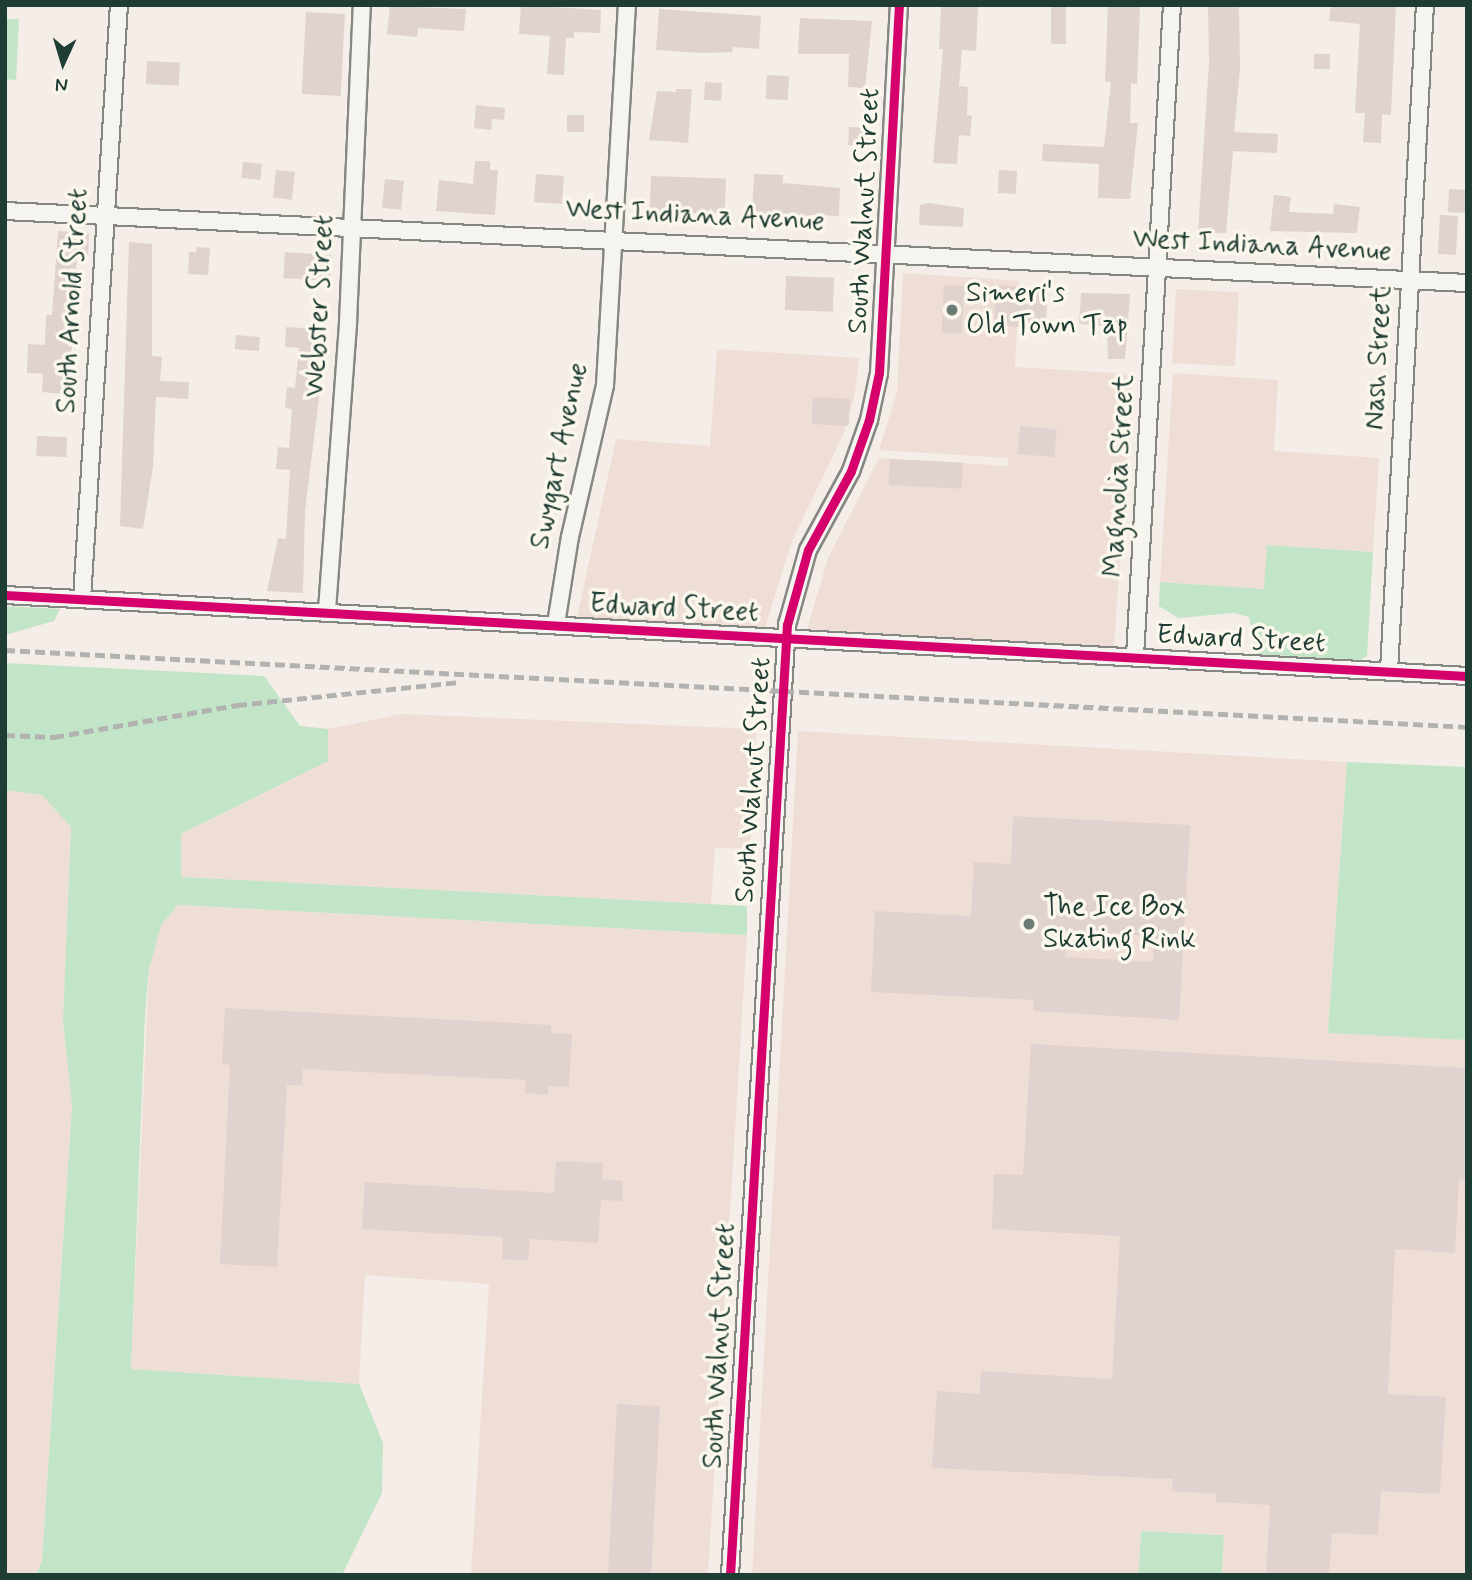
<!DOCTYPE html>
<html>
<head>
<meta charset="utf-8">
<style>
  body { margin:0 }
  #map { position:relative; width:1472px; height:1580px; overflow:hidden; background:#f5ede7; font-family:Mynerve,sans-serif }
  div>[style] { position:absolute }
  .built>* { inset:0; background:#efded6; transform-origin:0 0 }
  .green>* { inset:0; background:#c1e5c6; transform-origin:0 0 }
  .building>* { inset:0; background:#e0d2ce; transform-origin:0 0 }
  .roads { filter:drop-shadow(2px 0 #858782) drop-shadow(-2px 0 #858782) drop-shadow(0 2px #858782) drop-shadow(0 -2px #858782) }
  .minor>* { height:16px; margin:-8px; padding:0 8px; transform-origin:8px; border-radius:8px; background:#f6f4f0 }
  .rail>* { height:4.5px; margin-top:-2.25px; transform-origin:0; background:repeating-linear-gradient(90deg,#b2b3b0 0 10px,transparent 0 15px) }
  .cycleway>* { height:9px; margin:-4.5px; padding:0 4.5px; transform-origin:4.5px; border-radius:4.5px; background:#d6006c }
  .dots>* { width:19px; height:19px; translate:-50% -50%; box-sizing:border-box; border:4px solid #fbf7ec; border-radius:50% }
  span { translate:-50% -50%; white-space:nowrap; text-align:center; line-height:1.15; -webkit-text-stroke:7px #fbf7ec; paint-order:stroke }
  .street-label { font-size:28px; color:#1f3d34 }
  .poi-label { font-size:28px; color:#1f3d34 }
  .left { translate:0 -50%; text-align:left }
  .frame { position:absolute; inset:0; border:7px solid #1f3d34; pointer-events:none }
  .north { position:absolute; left:28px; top:28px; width:70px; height:70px; -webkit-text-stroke:5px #fbf7ec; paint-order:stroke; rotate:184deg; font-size:19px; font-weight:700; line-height:28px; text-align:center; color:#1f3d34 }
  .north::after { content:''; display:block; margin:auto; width:24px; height:32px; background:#1f3d34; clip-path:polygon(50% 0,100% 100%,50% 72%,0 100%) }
</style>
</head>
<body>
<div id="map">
  <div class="built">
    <div style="clip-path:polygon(903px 273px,1020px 281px,1015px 367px,1132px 374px,1114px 647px,807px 629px,828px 558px,879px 458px,1008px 466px,1008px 458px,879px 450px,897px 392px)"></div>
    <div style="left:1176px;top:289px;width:63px;height:74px;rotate:3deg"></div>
    <div style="clip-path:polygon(717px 349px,859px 358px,855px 394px,843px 435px,791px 543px,765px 628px,577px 617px,616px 439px,710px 446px)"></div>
    <div style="clip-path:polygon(1173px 373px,1278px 380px,1274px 451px,1379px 458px,1373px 552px,1268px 545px,1265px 589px,1160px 582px)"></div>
    <div style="clip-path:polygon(402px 714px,756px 729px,750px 849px,715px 848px,711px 904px,180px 877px,181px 834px,327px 761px,328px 729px)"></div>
    <div style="clip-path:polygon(798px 731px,1347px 762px,1328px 1032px,1467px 1040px,1467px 1575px,1222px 1575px,1224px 1535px,1141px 1531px,1139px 1575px,752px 1575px)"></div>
    <div style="clip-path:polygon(5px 790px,42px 795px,71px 827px,63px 1021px,72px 1105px,42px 1562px,36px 1575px,5px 1575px)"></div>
    <div style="clip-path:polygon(178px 905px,747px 935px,708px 1575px,471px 1575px,489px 1284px,365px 1275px,359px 1384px,131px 1369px,149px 969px,161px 925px)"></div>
  </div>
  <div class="green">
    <div style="clip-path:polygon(5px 19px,19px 19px,16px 80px,5px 79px)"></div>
    <div style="clip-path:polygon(1267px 545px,1373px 552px,1367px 656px,1361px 660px,1256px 654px,1249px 617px,1234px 613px,1178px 618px,1159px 606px,1160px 582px,1264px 589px)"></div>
    <div style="clip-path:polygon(5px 606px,60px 609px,54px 621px,5px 635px)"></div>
    <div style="clip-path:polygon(5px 663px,264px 676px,300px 726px,328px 729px,328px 761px,181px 834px,181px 877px,747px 906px,747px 935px,178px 905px,161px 925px,149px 969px,145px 1015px,131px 1369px,359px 1384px,383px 1443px,382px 1493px,342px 1575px,36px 1575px,42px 1561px,72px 1106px,63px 1021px,71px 827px,42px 795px,5px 790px)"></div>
    <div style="clip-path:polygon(1347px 762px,1467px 767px,1467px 1040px,1328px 1033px)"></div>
    <div style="left:1141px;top:1531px;width:83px;height:44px;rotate:3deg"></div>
  </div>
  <div class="building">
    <div style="clip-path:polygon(521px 5px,601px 10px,600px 33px,574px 32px,574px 38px,566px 38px,564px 75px,547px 74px,550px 36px,519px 34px)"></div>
    <div style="clip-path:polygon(941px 5px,978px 5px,976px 51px,962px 50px,959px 86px,968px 87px,967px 115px,972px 116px,970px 136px,959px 135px,957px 164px,933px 163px,943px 49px,939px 49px)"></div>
    <div style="left:1051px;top:5px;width:15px;height:39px"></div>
    <div style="clip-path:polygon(1108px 5px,1140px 7px,1137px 84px,1131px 83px,1130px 123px,1138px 123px,1130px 199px,1098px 198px,1099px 164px,1042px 161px,1043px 144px,1104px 147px,1111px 82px,1105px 82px)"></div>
    <div style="clip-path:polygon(1208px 5px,1239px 5px,1240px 69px,1234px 132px,1278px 134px,1277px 153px,1233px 151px,1226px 233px,1198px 232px,1209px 63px)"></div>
    <div style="clip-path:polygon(1331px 5px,1396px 5px,1391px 115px,1382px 114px,1381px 143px,1363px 142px,1365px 113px,1355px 113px,1360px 24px,1329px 21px)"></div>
    <div style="clip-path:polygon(390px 6px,466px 9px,464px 31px,418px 28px,417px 37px,387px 34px)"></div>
    <div style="clip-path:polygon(659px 9px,761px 16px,759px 49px,733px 47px,732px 52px,704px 53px,656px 50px)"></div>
    <div style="left:306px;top:12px;width:39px;height:82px;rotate:3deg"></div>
    <div style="clip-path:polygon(800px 18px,872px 21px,865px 88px,848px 87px,849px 54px,798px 54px)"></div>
    <div style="left:1314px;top:54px;width:16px;height:15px"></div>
    <div style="left:147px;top:61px;width:33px;height:23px;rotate:3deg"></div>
    <div style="left:767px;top:75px;width:22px;height:24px;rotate:3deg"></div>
    <div style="left:705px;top:82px;width:17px;height:18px;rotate:3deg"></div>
    <div style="clip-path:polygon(676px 89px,692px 89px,688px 143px,649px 140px,657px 91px,676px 92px)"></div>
    <div style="clip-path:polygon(476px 105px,505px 108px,504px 120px,492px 119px,491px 130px,474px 128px)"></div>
    <div style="left:567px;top:115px;width:17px;height:17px"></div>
    <div style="left:849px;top:127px;width:21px;height:18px;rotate:3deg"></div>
    <div style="clip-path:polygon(475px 161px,490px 161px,490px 170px,498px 170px,495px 215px,436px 211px,439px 180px,473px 184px)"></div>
    <div style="left:243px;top:162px;width:19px;height:16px;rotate:6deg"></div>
    <div style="left:276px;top:170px;width:19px;height:28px;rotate:6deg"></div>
    <div style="left:999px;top:170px;width:18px;height:23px;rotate:3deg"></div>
    <div style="left:536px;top:174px;width:28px;height:28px;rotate:4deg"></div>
    <div style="clip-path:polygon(754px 174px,783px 175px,783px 183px,840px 188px,839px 216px,810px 215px,810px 221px,752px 213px)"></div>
    <div style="left:651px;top:176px;width:75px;height:36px;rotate:2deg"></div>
    <div style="left:385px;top:179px;width:19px;height:29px;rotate:6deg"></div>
    <div style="left:1449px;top:189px;width:18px;height:23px;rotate:3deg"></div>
    <div style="clip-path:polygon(1274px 195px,1291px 197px,1289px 212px,1333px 214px,1334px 204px,1360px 207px,1357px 233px,1270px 231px)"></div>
    <div style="clip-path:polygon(928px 203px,964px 208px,963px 227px,919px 225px,920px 205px)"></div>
    <div style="left:1440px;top:215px;width:18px;height:39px;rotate:3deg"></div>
    <div style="clip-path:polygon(58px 231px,89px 233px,88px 255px,77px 255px,76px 269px,71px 268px,68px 346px,72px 347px,65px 394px,42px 392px,43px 374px,27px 373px,28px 344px,45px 345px,46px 315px,52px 315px)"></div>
    <div style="clip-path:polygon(129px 242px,152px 244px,152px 356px,162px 357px,160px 381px,189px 382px,188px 399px,156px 397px,153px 467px,143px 529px,120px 526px)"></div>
    <div style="clip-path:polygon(197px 247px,210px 248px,208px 275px,188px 274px,189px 252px,196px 252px)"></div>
    <div style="left:285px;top:252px;width:47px;height:26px;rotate:4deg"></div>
    <div style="left:786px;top:276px;width:48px;height:34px;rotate:2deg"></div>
    <div style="left:944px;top:285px;width:20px;height:48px;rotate:3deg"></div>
    <div style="clip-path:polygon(997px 285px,1048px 288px,1046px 323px,1037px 322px,1037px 329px,994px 324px)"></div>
    <div style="clip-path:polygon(1081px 293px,1130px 294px,1125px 359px,1108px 359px,1107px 326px,1079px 324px)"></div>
    <div style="clip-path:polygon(286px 327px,320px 329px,316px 390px,320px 391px,305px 511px,303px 593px,267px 591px,278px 538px,286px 539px,290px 470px,276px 469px,278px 447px,289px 448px,292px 409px,285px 408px,287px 387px,295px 388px,299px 348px,285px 347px)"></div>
    <div style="left:236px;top:335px;width:24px;height:14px;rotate:5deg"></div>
    <div style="left:813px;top:397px;width:37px;height:27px;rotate:3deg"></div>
    <div style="left:1020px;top:426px;width:37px;height:28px;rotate:5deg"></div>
    <div style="left:37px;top:436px;width:30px;height:20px;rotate:2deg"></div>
    <div style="left:890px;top:459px;width:73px;height:26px;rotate:3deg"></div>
    <div style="clip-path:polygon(evenodd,1013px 816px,1190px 825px,1179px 1020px,1033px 1011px,1034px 1000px,871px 992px,875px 911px,971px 916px,974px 862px,1011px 864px,1013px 816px,1067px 931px,1154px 936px,1153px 962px,1065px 957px,1067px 931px)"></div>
    <div style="clip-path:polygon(225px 1008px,551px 1025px,551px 1033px,572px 1034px,569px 1087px,548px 1086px,548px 1095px,525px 1093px,526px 1080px,303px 1069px,302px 1085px,287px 1085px,277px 1267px,220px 1264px,230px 1065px,222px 1064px)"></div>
    <div style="clip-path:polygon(1031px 1044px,1467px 1068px,1467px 1180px,1459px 1179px,1455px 1253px,1395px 1249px,1388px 1394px,1446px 1397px,1440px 1494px,1381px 1491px,1378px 1535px,1332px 1533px,1329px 1575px,1266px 1575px,1270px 1505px,1216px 1502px,1216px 1494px,1172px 1491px,1173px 1479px,932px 1468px,937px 1391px,980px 1394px,981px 1371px,1112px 1379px,1120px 1236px,992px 1229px,994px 1174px,1023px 1175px)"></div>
    <div style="clip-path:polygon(556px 1161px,603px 1163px,602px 1179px,623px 1181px,622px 1201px,601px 1200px,598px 1243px,530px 1239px,528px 1260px,502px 1259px,503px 1237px,362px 1229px,365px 1182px,554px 1193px)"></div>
    <div style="left:617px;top:1404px;width:43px;height:171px;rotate:3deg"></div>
  </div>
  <div class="roads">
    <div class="minor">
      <div style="left:5px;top:211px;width:1464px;rotate:2.82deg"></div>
      <div style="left:5px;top:595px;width:1464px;rotate:3.17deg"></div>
      <div style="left:82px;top:599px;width:595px;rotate:-86.44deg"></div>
      <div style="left:327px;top:610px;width:289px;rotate:-85.8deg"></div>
      <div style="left:348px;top:322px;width:317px;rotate:-87.5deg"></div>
      <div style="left:556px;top:624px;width:88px;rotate:-80.9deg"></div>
      <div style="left:570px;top:537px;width:156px;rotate:-77deg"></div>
      <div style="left:605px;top:385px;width:381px;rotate:-86.7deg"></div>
      <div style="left:1135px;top:656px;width:652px;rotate:-86.75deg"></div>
      <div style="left:1389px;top:671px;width:667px;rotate:-86.91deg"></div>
      <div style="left:730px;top:1575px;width:952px;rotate:-86.57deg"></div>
      <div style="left:787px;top:625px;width:78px;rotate:-74.4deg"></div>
      <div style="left:808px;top:550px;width:90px;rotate:-61.4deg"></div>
      <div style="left:851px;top:471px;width:54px;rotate:-70.6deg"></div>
      <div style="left:869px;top:420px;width:48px;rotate:-78deg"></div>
      <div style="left:879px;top:373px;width:369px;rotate:-86.9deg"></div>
    </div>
  </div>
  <div class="rail">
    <div style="left:5px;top:650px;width:1464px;rotate:3.01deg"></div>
    <div style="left:5px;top:735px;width:49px;rotate:2.3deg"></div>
    <div style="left:54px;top:737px;width:186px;rotate:-9.9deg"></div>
    <div style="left:237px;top:705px;width:225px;rotate:-5.9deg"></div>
  </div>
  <div class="cycleway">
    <div style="left:5px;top:595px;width:1464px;rotate:3.17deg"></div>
    <div style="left:730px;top:1575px;width:952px;rotate:-86.57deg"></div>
    <div style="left:787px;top:625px;width:78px;rotate:-74.4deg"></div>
    <div style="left:808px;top:550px;width:90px;rotate:-61.4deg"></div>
    <div style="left:851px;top:471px;width:54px;rotate:-70.6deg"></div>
    <div style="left:869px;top:420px;width:48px;rotate:-78deg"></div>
    <div style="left:879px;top:373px;width:369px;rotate:-86.9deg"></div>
  </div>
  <div class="dots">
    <div style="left:952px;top:310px;background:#6a7b73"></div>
    <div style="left:1029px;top:924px;background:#6a7b73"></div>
  </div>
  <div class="street-label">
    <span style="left:865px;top:211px;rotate:-87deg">South Walnut Street</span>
    <span style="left:695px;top:216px;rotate:3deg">West Indiana Avenue</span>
    <span style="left:1262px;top:246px;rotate:3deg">West Indiana Avenue</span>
    <span style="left:73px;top:301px;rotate:-87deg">South Arnold Street</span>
    <span style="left:320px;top:306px;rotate:-87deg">Webster Street</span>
    <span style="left:1379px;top:358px;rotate:-87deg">Nash Street</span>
    <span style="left:560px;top:456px;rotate:-78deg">Swygart Avenue</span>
    <span style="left:1120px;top:476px;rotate:-87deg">Magnolia Street</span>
    <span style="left:674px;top:609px;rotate:3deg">Edward Street</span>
    <span style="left:1241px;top:640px;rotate:3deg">Edward Street</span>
    <span style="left:754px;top:780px;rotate:-86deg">South Walnut Street</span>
    <span style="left:720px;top:1346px;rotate:-87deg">South Walnut Street</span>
  </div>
  <div class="poi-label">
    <span class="left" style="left:966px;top:310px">Simeri's<br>Old Town Tap</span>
    <span class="left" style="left:1043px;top:924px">The Ice Box<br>Skating Rink</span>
  </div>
  <div class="frame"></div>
  <div class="north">N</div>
</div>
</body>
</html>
